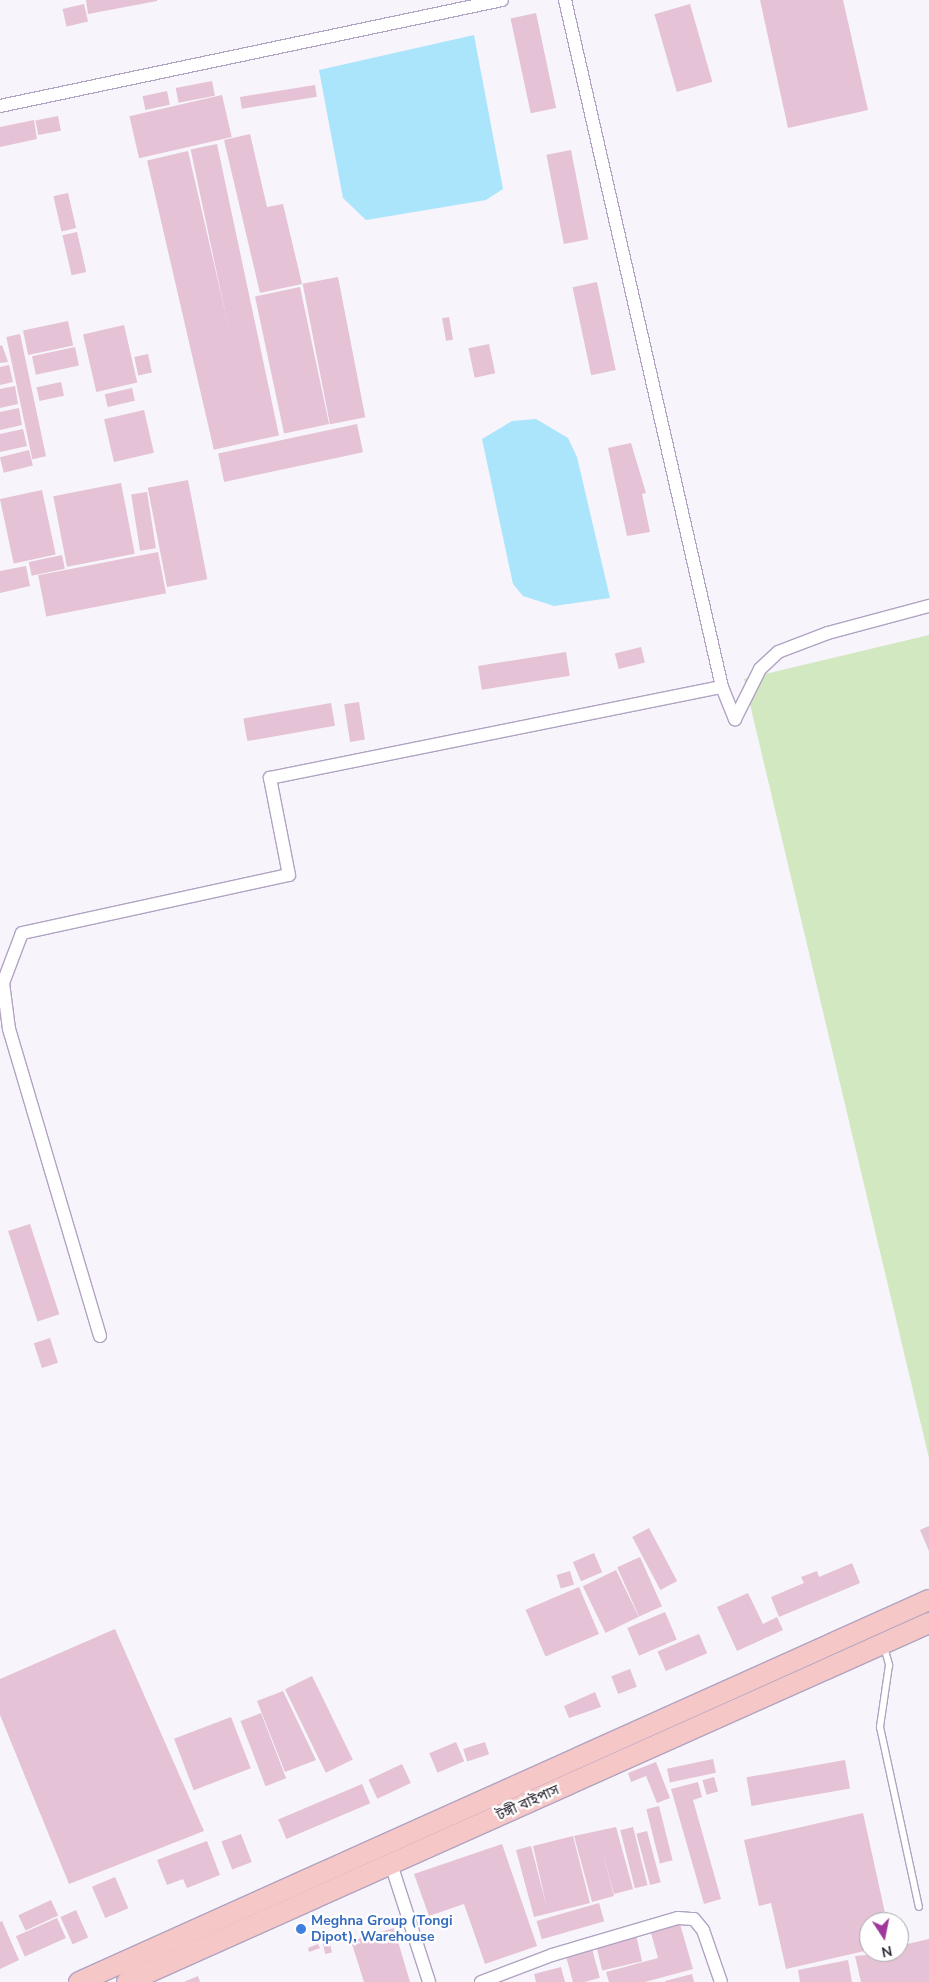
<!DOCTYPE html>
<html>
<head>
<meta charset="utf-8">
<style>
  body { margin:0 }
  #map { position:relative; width:929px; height:1982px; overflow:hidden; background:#f7f4fb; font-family:"Nunito Sans","Noto Sans Bengali",sans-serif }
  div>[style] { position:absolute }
  .green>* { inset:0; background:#d2e8c0 }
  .water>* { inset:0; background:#abe5fc }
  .building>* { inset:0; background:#e5c2d6; transform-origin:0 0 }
  .roads { filter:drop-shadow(1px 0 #b1a3c2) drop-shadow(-1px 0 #b1a3c2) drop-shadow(0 1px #b1a3c2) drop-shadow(0 -1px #b1a3c2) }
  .lane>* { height:6px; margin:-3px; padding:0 3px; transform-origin:3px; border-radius:3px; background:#fff }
  .street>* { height:12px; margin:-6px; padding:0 6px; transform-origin:6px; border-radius:6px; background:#fff }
  .primary>* { height:20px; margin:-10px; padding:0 10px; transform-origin:10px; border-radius:10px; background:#f6c7c7 }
  .dots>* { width:14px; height:14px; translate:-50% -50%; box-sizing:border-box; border:2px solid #fff; border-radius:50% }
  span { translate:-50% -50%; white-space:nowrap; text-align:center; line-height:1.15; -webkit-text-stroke:4.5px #fff; paint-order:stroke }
  .street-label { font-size:14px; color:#28232f }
  .shop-label { font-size:14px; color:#366cbe; font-weight:700 }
  .left { translate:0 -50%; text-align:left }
  .north { position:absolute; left:859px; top:1912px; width:50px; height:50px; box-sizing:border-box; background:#fff; border:1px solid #a9a7ac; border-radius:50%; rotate:169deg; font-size:14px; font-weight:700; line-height:20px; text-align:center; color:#28232f }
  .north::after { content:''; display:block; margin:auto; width:18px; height:22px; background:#9f389c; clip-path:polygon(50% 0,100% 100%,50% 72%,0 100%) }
</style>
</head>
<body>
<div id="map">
  <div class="green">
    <div style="clip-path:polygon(929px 635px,929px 1458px,744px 679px)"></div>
  </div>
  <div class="water">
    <div style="clip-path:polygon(474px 35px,503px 189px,486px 200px,366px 220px,343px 198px,319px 70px)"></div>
    <div style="clip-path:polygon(536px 419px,568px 438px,577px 457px,610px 598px,554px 606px,523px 596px,513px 584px,482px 439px,512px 421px)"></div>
  </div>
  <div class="building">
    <div style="clip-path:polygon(86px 0,157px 0,157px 1px,88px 14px)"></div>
    <div style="clip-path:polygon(760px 0,843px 0,868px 110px,788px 128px)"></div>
    <div style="left:84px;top:4px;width:18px;height:22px;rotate:77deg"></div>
    <div style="left:690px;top:4px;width:81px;height:37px;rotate:74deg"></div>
    <div style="left:536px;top:13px;width:97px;height:26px;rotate:78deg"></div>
    <div style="left:212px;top:81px;width:15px;height:37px;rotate:79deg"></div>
    <div style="left:315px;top:85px;width:12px;height:76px;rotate:81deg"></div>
    <div style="left:167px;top:91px;width:14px;height:25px;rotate:78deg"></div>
    <div style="left:222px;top:95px;width:43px;height:95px;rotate:77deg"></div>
    <div style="left:58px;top:116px;width:15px;height:23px;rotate:79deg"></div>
    <div style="clip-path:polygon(34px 120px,37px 139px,0 147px,0 127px)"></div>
    <div style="clip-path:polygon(250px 134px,267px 207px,283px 204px,302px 284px,260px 293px,224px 140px)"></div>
    <div style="left:217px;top:144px;width:298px;height:27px;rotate:78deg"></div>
    <div style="left:571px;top:150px;width:91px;height:25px;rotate:79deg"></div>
    <div style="left:188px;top:151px;width:297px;height:42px;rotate:77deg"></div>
    <div style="left:68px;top:193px;width:36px;height:15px;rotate:77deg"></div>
    <div style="left:77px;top:232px;width:41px;height:15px;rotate:77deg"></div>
    <div style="left:338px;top:277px;width:143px;height:36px;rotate:79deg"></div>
    <div style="left:597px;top:282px;width:90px;height:25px;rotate:78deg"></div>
    <div style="left:300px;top:287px;width:140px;height:46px;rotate:78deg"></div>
    <div style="left:449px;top:317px;width:23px;height:7px;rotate:80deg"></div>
    <div style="left:68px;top:321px;width:25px;height:46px;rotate:78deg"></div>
    <div style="left:124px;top:325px;width:59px;height:42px;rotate:77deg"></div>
    <div style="left:20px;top:334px;width:125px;height:14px;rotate:78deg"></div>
    <div style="left:489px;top:344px;width:30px;height:21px;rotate:78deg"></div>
    <div style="clip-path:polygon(2px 345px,8px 362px,0 363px,0 346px)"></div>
    <div style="left:75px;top:347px;width:19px;height:44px;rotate:78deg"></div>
    <div style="left:148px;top:354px;width:19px;height:14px;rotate:78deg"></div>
    <div style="clip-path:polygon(9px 365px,13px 382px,0 385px,0 367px)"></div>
    <div style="left:61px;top:382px;width:14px;height:25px;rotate:78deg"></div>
    <div style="clip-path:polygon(15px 386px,18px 404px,0 408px,0 389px)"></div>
    <div style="left:132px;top:388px;width:13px;height:28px;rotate:77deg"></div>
    <div style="clip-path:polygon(19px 408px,22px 425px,0 430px,0 412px)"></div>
    <div style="left:144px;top:410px;width:44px;height:41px;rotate:77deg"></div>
    <div style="left:357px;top:424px;width:29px;height:142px;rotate:78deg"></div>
    <div style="clip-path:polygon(23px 429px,27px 446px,0 452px,0 434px)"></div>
    <div style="clip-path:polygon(631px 443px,646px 493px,642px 494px,650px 532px,627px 536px,608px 448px)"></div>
    <div style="left:29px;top:450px;width:16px;height:30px;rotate:76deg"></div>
    <div style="left:188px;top:480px;width:101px;height:41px;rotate:79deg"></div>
    <div style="left:121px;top:483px;width:72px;height:69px;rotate:79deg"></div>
    <div style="left:42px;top:490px;width:66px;height:43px;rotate:78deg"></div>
    <div style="left:147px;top:492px;width:57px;height:16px;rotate:81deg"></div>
    <div style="left:158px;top:552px;width:42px;height:122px;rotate:79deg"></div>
    <div style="left:62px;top:555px;width:14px;height:34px;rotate:78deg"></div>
    <div style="clip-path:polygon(26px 566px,30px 586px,0 593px,0 571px)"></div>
    <div style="left:641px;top:647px;width:16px;height:27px;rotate:76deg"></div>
    <div style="left:566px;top:652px;width:24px;height:89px;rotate:81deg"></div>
    <div style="left:359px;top:702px;width:38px;height:15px;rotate:81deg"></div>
    <div style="left:331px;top:703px;width:23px;height:89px;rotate:80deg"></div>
    <div style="left:30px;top:1224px;width:95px;height:23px;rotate:72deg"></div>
    <div style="left:50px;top:1338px;width:26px;height:17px;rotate:72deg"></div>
    <div style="clip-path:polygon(929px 1526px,929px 1551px,920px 1530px)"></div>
    <div style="left:649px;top:1528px;width:60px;height:19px;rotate:62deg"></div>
    <div style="left:594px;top:1553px;width:21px;height:23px;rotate:67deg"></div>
    <div style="left:640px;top:1557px;width:54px;height:25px;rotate:66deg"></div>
    <div style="clip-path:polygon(852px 1563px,860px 1583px,779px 1617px,771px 1597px,804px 1583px,801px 1577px,817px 1571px,819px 1577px)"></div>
    <div style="left:616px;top:1570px;width:52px;height:37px;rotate:64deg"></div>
    <div style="left:570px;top:1571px;width:14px;height:14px;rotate:73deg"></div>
    <div style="left:579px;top:1587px;width:51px;height:58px;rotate:67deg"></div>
    <div style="clip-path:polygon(748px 1593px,763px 1624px,777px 1617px,783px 1630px,737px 1651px,717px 1607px)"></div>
    <div style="left:665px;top:1612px;width:30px;height:41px;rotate:67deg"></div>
    <div style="clip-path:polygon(115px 1629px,204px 1831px,69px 1884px,0 1715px,0 1679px)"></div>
    <div style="left:699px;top:1634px;width:21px;height:45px;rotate:67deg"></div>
    <div style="left:630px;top:1669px;width:19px;height:20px;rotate:69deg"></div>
    <div style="left:312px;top:1676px;width:93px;height:30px;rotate:64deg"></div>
    <div style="clip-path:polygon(283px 1691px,316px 1760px,285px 1772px,257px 1701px)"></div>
    <div style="clip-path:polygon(595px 1692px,601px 1707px,569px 1718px,564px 1706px)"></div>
    <div style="left:261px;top:1713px;width:70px;height:22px;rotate:69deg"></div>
    <div style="left:231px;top:1717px;width:55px;height:61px;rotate:69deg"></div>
    <div style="left:456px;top:1742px;width:21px;height:29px;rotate:67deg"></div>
    <div style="left:485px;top:1742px;width:13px;height:23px;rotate:72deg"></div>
    <div style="left:713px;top:1759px;width:14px;height:47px;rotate:78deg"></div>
    <div style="left:845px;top:1760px;width:29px;height:100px;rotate:80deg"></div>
    <div style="clip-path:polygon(656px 1762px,670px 1798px,657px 1803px,646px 1776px,631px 1782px,628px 1773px)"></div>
    <div style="left:402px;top:1764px;width:21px;height:37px;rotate:65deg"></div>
    <div style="left:714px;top:1777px;width:15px;height:12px;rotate:74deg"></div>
    <div style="clip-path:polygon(698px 1782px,702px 1797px,693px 1800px,721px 1899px,704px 1904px,671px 1789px)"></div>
    <div style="left:362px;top:1784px;width:21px;height:91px;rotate:67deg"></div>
    <div style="left:659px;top:1806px;width:56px;height:13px;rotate:76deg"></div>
    <div style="clip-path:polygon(863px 1813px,887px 1922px,869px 1922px,869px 1950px,786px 1969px,771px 1903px,759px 1906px,744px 1840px)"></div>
    <div style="clip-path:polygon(616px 1827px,633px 1889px,614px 1894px,601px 1847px,614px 1896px,592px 1902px,574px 1836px)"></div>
    <div style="left:633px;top:1827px;width:60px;height:13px;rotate:76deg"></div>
    <div style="left:647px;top:1831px;width:53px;height:11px;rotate:75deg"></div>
    <div style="left:241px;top:1834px;width:30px;height:21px;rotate:69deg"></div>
    <div style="clip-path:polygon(573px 1836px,590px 1903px,534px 1917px,516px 1850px,531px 1846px,547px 1908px,533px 1846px)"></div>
    <div style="clip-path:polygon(207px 1841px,220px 1875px,187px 1888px,183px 1879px,167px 1885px,157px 1860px)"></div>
    <div style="clip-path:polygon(502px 1844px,537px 1946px,485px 1964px,464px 1904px,429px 1916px,414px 1874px)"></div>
    <div style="left:115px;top:1877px;width:34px;height:25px;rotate:67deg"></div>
    <div style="left:51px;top:1900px;width:17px;height:36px;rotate:65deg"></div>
    <div style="left:599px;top:1903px;width:19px;height:65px;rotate:74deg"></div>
    <div style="left:76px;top:1910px;width:30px;height:17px;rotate:66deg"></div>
    <div style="left:57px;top:1918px;width:22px;height:45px;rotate:66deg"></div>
    <div style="clip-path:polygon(2px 1921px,19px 1960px,0 1969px,0 1922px)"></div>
    <div style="clip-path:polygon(680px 1924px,693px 1969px,645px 1982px,609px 1982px,606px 1972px,658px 1958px,651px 1933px)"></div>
    <div style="clip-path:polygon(394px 1928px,410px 1982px,364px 1982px,351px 1941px)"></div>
    <div style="left:328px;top:1935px;width:18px;height:7px;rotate:77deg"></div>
    <div style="left:636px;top:1935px;width:27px;height:41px;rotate:77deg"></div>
    <div style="clip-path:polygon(929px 1939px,929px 1982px,861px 1982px,855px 1956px,899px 1952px,899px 1946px)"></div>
    <div style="clip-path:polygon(318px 1944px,320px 1948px,309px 1952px,308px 1948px)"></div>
    <div style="left:591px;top:1945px;width:34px;height:27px;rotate:75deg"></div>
    <div style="clip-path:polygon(848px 1960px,852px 1982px,800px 1982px,798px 1970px)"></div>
    <div style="clip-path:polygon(561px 1967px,565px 1982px,536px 1982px,534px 1974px)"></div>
    <div style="clip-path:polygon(692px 1974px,694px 1982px,665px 1982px,665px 1981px)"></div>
    <div style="clip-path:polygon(198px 1976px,200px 1982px,184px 1982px)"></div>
  </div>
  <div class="roads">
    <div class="lane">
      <div style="left:884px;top:1647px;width:19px;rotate:74deg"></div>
      <div style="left:889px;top:1665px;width:63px;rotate:98.3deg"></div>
      <div style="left:880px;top:1727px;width:184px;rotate:77.8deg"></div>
    </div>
    <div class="street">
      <div style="left:0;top:106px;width:513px;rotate:-11.92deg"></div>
      <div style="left:722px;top:687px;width:35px;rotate:68deg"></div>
      <div style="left:735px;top:719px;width:56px;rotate:-63.4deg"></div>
      <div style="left:760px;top:669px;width:25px;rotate:-43deg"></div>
      <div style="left:778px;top:652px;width:53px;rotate:-20.8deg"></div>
      <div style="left:828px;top:633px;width:105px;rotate:-15deg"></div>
      <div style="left:100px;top:1336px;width:320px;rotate:-106.5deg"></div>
      <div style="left:9px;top:1029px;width:46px;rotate:-97.4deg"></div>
      <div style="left:3px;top:983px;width:53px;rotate:-69.2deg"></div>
      <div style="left:22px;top:933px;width:273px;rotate:-12.3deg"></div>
      <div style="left:289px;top:875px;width:99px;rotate:-101.1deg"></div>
      <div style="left:270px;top:778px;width:461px;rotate:-11.4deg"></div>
      <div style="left:722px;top:687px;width:705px;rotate:-102.87deg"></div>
      <div style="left:391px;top:1864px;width:124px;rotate:72.1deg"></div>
      <div style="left:481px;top:1982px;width:76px;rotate:-20.8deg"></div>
      <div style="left:552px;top:1955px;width:131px;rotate:-16.4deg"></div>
      <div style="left:678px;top:1918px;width:16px;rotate:4deg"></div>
      <div style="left:694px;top:1919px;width:14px;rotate:51deg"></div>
      <div style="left:703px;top:1930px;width:55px;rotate:70.9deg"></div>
    </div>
    <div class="primary">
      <div style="left:79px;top:1982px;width:932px;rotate:-24.2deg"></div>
      <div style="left:127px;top:1982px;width:879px;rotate:-24.11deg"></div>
    </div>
  </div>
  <div class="dots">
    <div style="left:301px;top:1929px;background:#3f7fe0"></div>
  </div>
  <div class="street-label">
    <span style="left:528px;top:1803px;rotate:-24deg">টঙ্গী বাইপাস</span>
  </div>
  <div class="shop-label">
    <span class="left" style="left:311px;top:1929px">Meghna Group (Tongi<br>Dipot), Warehouse</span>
  </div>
  <div class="north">N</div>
</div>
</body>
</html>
